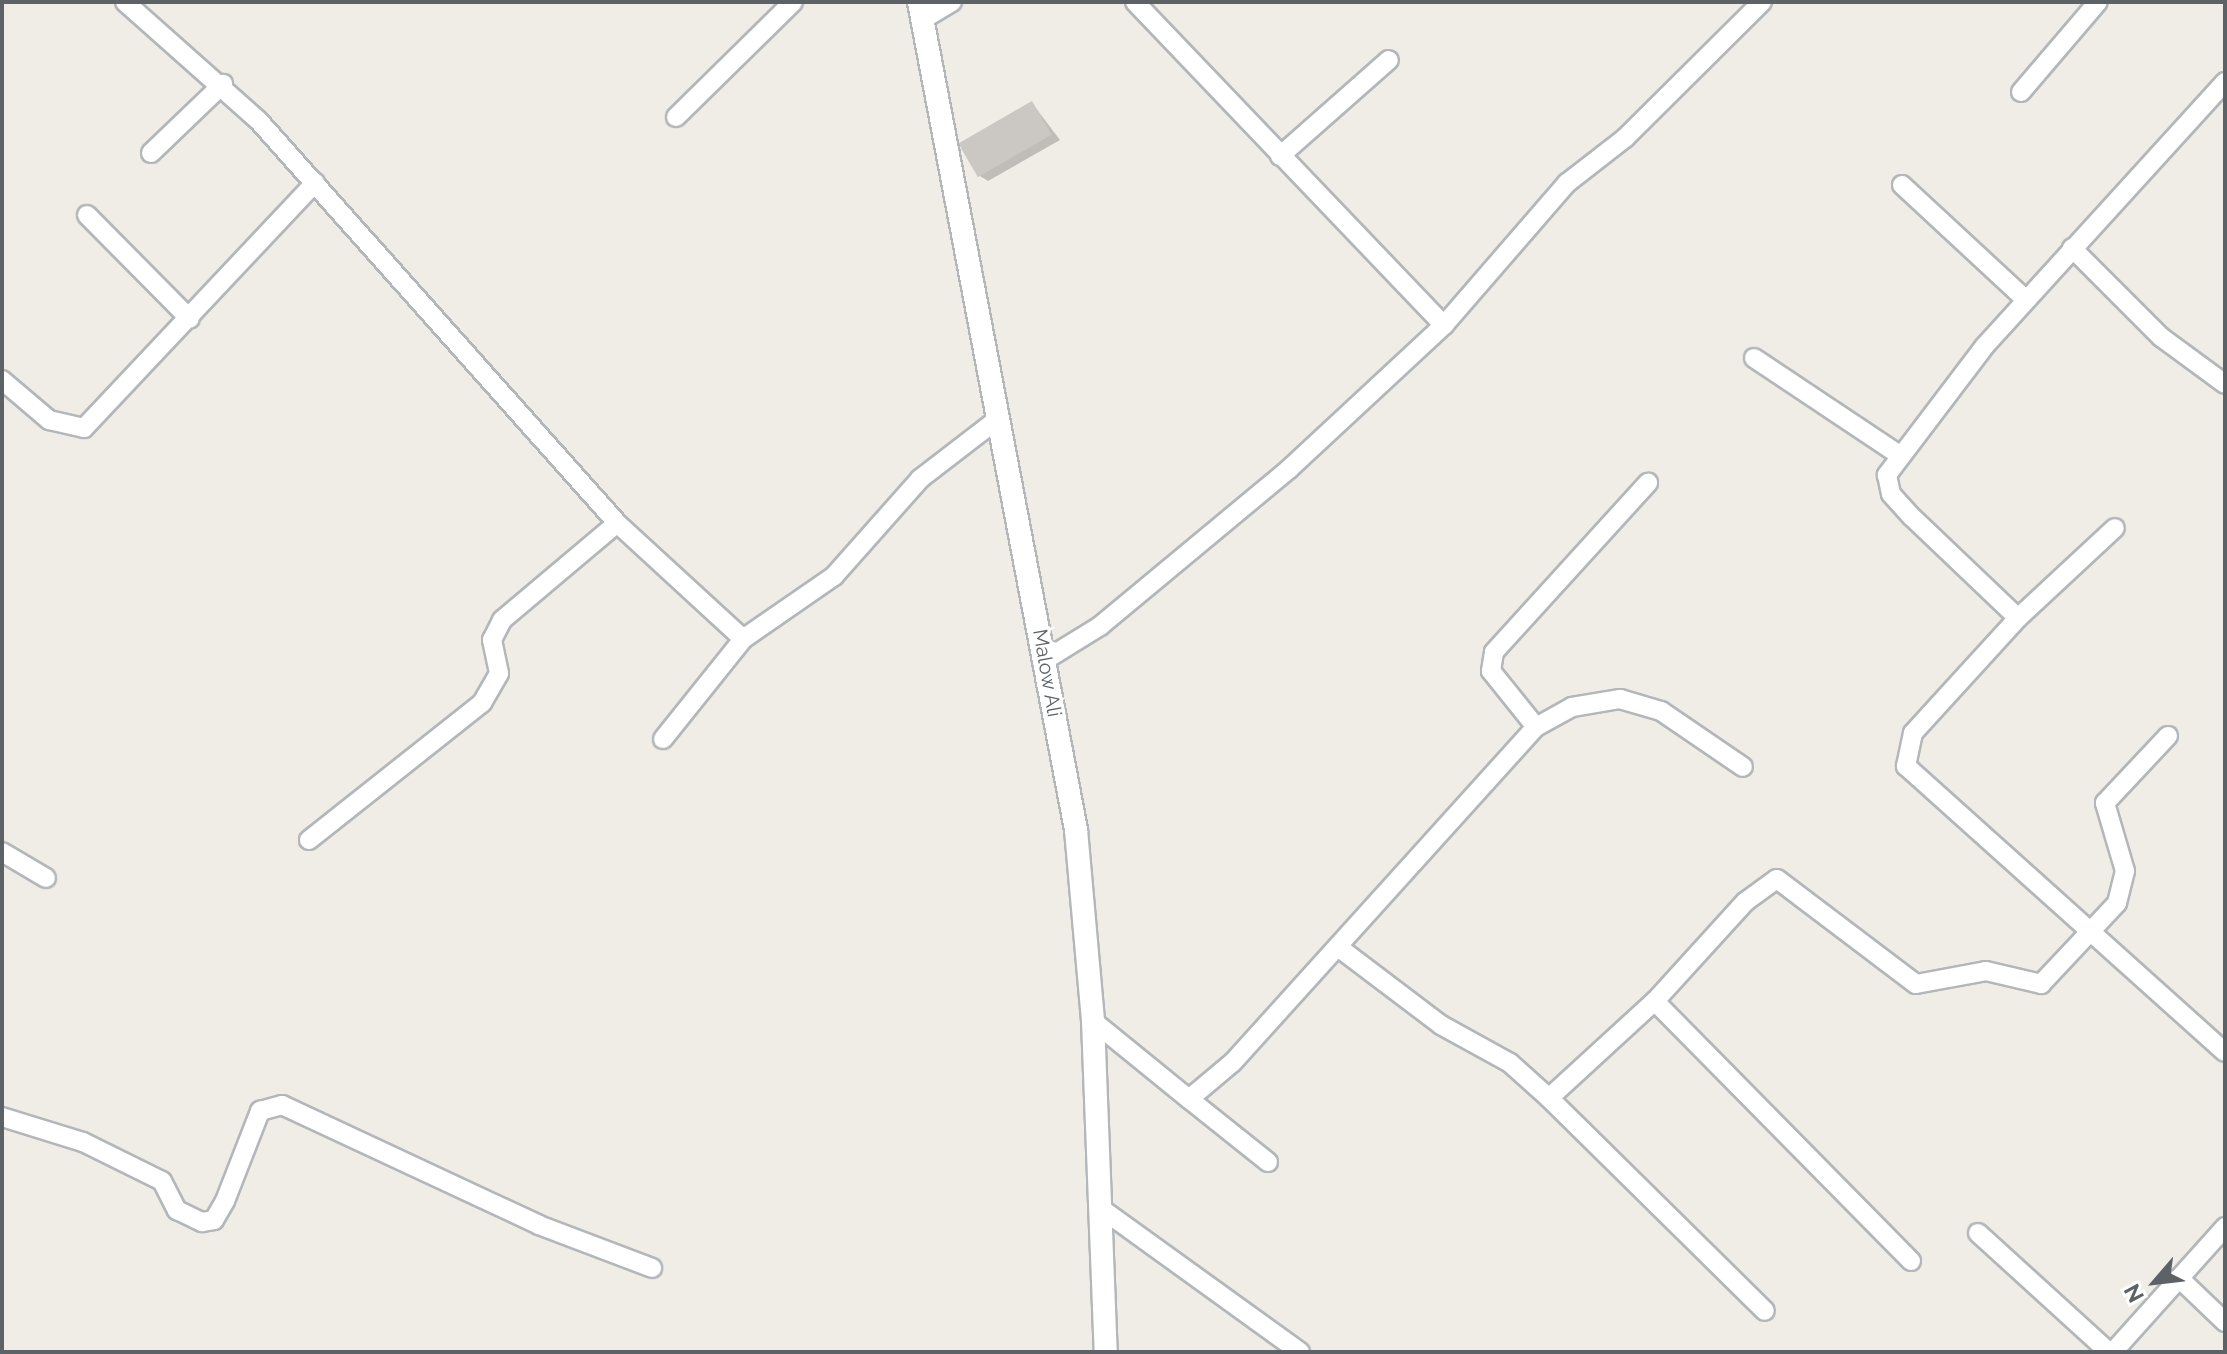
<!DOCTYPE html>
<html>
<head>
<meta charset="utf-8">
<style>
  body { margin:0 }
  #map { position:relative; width:2227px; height:1354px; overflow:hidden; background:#f0ece6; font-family:Raleway,sans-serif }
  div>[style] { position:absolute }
  .shadow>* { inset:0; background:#0003 }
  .building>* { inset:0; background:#cbc7c3; transform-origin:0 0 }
  .roads { filter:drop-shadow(2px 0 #b3b7ba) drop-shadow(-2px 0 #b3b7ba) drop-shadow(0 2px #b3b7ba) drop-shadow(0 -2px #b3b7ba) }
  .minor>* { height:18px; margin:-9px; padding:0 9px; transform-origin:9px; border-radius:9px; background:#fff }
  .tertiary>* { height:22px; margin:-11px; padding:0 11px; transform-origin:11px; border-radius:11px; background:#fff }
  span { translate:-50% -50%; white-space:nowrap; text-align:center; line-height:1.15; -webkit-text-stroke:6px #fff; paint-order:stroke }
  .street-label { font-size:20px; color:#5d6266 }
  .frame { position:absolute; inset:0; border:4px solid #5d6266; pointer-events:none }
  .north { position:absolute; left:2115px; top:1242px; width:80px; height:80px; -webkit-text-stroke:6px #fff; paint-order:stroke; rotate:242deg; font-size:22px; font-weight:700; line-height:32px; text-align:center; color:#5d6266 }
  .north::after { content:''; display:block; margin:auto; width:28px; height:36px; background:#5d6266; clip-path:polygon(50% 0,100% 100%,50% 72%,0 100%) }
</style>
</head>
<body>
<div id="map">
  <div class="shadow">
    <div style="clip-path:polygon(1032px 103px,1060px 140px,988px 181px,980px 176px,961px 143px)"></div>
  </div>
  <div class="building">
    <div style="left:1032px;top:101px;width:39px;height:85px;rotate:60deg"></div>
  </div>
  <div class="roads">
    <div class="minor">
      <div style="left:125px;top:2px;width:178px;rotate:41.6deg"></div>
      <div style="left:258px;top:120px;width:540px;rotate:48.3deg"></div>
      <div style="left:617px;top:523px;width:171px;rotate:42.6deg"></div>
      <div style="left:743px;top:639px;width:111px;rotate:-34.7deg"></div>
      <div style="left:834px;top:576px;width:130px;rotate:-48.4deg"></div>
      <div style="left:920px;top:479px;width:98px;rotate:-37.6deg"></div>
      <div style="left:1135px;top:2px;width:447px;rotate:46.3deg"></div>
      <div style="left:922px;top:20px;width:35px;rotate:-31deg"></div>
      <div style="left:2225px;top:82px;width:358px;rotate:132.3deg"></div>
      <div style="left:1984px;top:347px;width:161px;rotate:127.2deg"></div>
      <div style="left:1887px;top:475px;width:19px;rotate:78deg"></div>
      <div style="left:1891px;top:494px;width:31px;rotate:48deg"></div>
      <div style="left:1912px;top:517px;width:146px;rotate:43.6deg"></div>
      <div style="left:2018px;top:618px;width:156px;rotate:132.4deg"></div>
      <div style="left:1913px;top:733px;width:34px;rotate:102deg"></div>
      <div style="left:1906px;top:766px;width:428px;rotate:41.9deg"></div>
      <div style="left:2021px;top:92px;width:118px;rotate:-49.5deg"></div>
      <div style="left:676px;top:117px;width:164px;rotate:-44.5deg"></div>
      <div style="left:151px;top:153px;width:100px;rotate:-43.8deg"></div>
      <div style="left:1280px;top:156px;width:145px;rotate:-41.4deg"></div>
      <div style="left:1902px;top:185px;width:169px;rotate:42.8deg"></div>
      <div style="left:87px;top:215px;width:146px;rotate:45.3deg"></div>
      <div style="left:2072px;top:248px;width:126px;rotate:45deg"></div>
      <div style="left:2161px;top:337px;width:79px;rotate:36.3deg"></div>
      <div style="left:1754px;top:358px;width:173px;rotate:33.7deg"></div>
      <div style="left:2px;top:380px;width:62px;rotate:40.4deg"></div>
      <div style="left:49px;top:420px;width:36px;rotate:13deg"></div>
      <div style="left:84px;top:428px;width:337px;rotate:-46.7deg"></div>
      <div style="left:2018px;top:618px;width:132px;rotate:-42.9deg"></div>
      <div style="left:1045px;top:660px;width:65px;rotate:-31.7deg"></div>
      <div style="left:1100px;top:626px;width:246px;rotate:-39.7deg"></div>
      <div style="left:1289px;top:469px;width:212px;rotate:-42.9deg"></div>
      <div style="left:1444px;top:325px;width:188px;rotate:-49.1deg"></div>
      <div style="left:1567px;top:183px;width:73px;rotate:-37.8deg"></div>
      <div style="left:1625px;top:138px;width:193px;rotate:-44.8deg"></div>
      <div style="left:1536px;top:727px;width:41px;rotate:-29.1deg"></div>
      <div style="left:1572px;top:707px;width:49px;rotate:-9.5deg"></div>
      <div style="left:1620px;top:699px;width:43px;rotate:16.3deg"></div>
      <div style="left:1661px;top:711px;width:99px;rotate:34.3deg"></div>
      <div style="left:663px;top:739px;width:128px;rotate:-51.3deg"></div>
      <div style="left:309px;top:840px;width:221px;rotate:-38.4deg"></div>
      <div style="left:482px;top:703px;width:34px;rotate:-60deg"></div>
      <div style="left:499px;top:673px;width:34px;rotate:-102deg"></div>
      <div style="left:492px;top:640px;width:22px;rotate:-63deg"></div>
      <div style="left:502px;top:620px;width:150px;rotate:-40.1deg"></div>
      <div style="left:2px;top:852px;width:51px;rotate:30.6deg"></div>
      <div style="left:1338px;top:947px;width:129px;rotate:37.1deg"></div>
      <div style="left:1441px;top:1025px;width:79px;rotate:28.8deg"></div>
      <div style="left:1510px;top:1063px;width:52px;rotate:41.9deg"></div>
      <div style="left:1549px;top:1098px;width:144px;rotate:-42.5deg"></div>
      <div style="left:1093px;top:1021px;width:124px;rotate:39.1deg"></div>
      <div style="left:1189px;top:1099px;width:57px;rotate:-40.1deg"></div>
      <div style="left:1233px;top:1062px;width:452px;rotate:-47.9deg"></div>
      <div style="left:1536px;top:727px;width:72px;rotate:-128.8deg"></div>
      <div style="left:1491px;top:671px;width:19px;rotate:-81deg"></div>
      <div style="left:1494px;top:652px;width:229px;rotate:-47.7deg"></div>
      <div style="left:1549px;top:1098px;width:303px;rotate:44.6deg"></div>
      <div style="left:1189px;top:1099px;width:101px;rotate:38.6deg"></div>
      <div style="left:2px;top:1117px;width:85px;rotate:17.2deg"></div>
      <div style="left:83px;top:1142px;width:88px;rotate:26.3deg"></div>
      <div style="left:162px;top:1181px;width:33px;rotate:63deg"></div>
      <div style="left:177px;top:1210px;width:28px;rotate:26deg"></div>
      <div style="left:202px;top:1222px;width:12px;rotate:-9deg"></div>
      <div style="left:214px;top:1220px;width:22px;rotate:-60deg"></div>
      <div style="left:225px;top:1201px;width:97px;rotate:-68.7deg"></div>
      <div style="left:260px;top:1111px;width:23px;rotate:-15deg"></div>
      <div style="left:282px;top:1105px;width:284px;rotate:25deg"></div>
      <div style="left:539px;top:1225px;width:121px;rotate:20.8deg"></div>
      <div style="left:1099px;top:1207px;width:248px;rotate:35.8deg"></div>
      <div style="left:1978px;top:1233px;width:177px;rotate:42.3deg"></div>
      <div style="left:1911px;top:1261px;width:365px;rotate:-134.6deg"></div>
      <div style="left:1655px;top:1001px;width:134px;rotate:-47.7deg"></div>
      <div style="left:1745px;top:902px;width:39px;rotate:-36deg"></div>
      <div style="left:1777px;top:879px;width:174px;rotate:37.1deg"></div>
      <div style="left:1916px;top:984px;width:71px;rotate:-10.5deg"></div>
      <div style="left:1986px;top:971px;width:57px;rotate:13.3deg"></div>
      <div style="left:2041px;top:984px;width:111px;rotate:-46.8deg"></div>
      <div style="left:2117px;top:903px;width:33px;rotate:-76deg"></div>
      <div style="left:2125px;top:871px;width:71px;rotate:-106.4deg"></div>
      <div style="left:2105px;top:803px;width:92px;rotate:-46.8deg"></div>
      <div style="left:2179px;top:1278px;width:64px;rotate:43.7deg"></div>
      <div style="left:2113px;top:1352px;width:168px;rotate:-48.1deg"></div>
    </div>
    <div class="tertiary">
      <div style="left:919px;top:2px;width:843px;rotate:79.26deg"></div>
      <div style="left:1076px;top:830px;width:192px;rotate:84.9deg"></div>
      <div style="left:1093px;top:1021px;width:331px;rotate:87.8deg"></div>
    </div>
  </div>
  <div class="street-label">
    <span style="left:1047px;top:673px;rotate:80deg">Malow Ali</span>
  </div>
  <div class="frame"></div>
  <div class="north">N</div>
</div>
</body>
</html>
